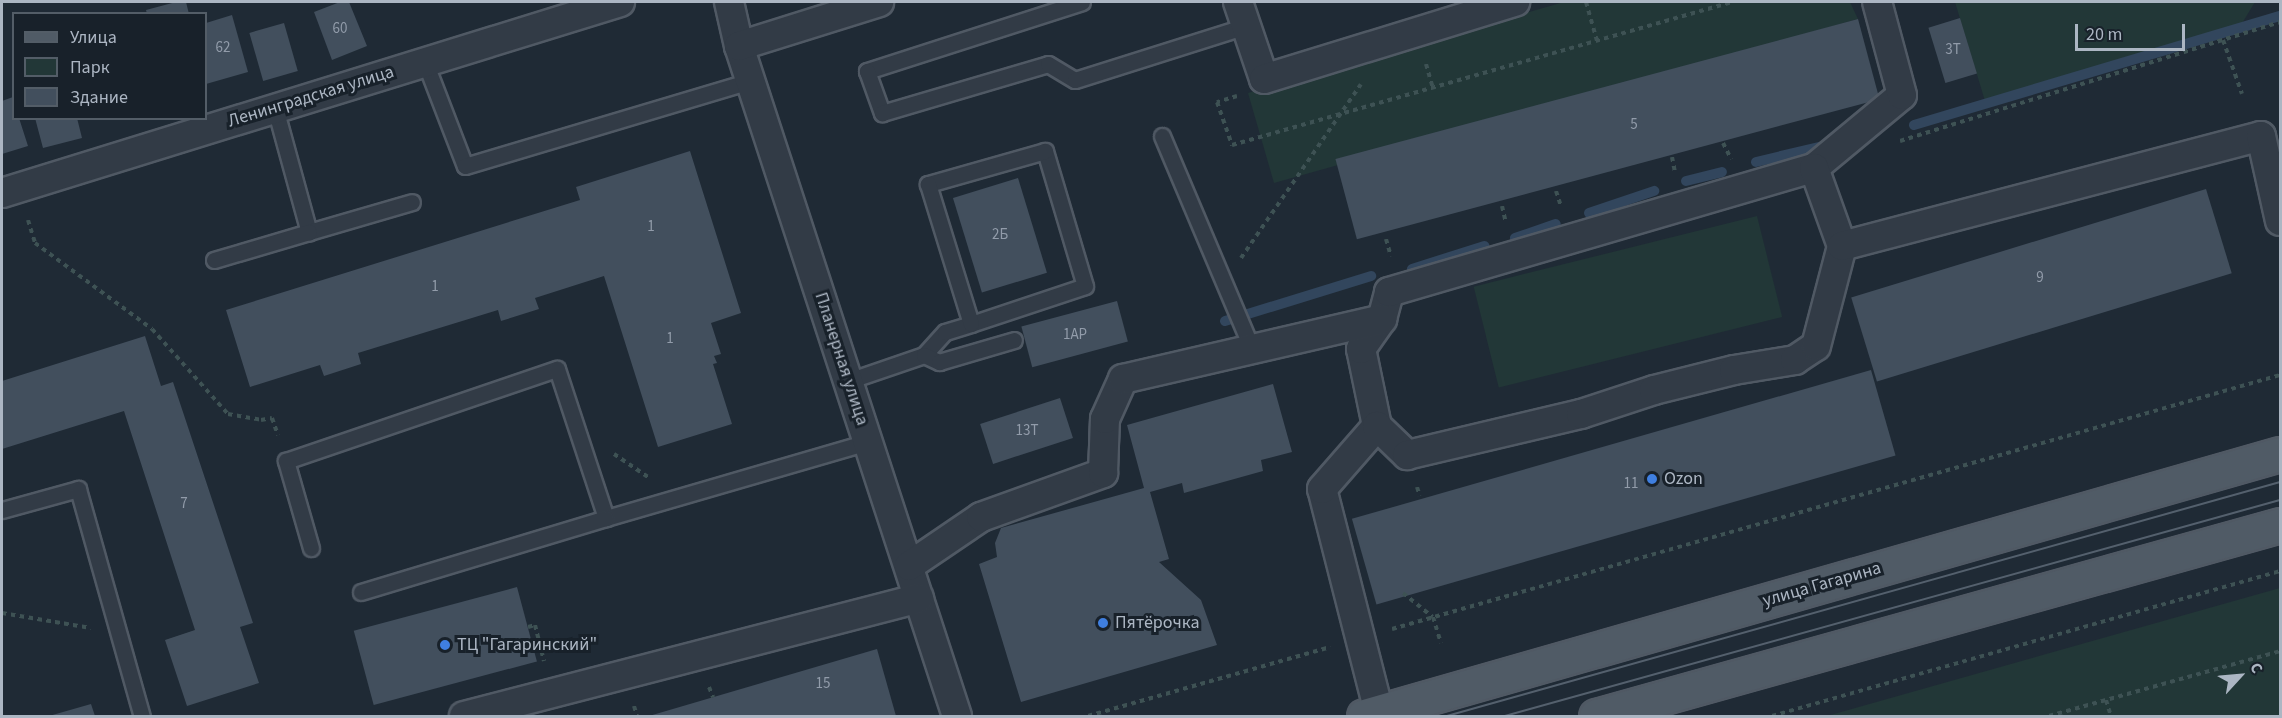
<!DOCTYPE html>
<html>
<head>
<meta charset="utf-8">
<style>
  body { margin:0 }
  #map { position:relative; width:2282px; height:718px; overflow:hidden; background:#1f2a35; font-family:"Source Sans 3",sans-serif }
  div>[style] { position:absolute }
  .green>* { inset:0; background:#223737; transform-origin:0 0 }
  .stream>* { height:10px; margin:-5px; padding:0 5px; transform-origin:5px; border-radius:5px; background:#32465d }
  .building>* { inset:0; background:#424f5d; transform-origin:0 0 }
  .path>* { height:4px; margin-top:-2px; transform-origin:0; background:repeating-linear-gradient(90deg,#3e5254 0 4.5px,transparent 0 9px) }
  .roads { filter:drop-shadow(2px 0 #505964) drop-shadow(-2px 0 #505964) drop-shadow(0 2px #505964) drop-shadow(0 -2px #505964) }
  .service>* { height:15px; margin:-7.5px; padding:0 7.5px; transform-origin:7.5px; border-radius:7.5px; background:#323b46 }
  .minor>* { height:28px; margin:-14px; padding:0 14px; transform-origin:14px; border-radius:14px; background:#323b46 }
  .primary>* { height:33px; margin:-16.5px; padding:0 16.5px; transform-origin:16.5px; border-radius:16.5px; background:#505b66 }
  .tram>* { height:1.5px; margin:-0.75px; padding:0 0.75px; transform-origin:0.75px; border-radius:0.75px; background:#54606d }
  .dots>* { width:16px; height:16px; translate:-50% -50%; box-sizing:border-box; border:3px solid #18212a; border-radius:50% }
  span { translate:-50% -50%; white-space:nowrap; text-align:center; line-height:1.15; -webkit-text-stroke:6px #18212a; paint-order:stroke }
  .number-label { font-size:15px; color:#929caa }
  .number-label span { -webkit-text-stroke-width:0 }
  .street-label { font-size:18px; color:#acb6c3 }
  .poi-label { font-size:18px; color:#acb6c3 }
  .left { translate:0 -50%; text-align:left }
  .frame { position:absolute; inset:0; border:3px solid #acb6c3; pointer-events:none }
  .legend { position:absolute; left:12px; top:12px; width:195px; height:108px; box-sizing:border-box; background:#18212a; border:2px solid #535d67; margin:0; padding:8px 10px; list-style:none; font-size:18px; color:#acb6c3 }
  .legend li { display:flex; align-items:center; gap:12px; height:30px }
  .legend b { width:30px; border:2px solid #535d67 }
  .north { position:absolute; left:2210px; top:646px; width:60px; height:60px; -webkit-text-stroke:4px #18212a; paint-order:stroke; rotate:64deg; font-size:16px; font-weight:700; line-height:24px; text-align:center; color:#acb6c3 }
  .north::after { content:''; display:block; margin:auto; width:21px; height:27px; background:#acb6c3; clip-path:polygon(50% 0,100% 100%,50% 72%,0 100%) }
  .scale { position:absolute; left:2075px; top:24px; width:110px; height:27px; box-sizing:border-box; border:3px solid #acb6c3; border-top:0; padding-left:8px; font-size:18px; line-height:21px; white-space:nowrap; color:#acb6c3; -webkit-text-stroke:4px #18212a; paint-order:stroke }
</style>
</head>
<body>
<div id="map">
  <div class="green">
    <div style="clip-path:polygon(1564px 2px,1850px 2px,1858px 19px,1274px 183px,1248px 93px)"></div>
    <div style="clip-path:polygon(1955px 2px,2255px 2px,2241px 25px,1985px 101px)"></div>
    <div style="left:1757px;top:216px;width:104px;height:292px;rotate:76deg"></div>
    <div style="clip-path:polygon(2280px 588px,2280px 716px,1827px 716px)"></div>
  </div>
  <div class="stream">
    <div style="left:1914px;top:125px;width:382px;rotate:-16.6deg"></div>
    <div style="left:1756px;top:162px;width:69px;rotate:-13.4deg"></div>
    <div style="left:1686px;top:181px;width:37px;rotate:-14deg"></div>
    <div style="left:1589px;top:213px;width:69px;rotate:-18.7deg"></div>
    <div style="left:1515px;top:238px;width:43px;rotate:-18.9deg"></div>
    <div style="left:1412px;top:269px;width:76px;rotate:-17.7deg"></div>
    <div style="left:1225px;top:321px;width:153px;rotate:-17.1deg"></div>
  </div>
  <div class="building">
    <div style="clip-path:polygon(176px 2px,186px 2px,189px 14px,147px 14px,146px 10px)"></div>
    <div style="clip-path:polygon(340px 2px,349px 2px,367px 46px,332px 60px,314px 12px)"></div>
    <div style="clip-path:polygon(232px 15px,248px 72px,206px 84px,206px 23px)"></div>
    <div style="left:1960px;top:18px;width:58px;height:33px;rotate:73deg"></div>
    <div style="left:1858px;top:19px;width:83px;height:541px;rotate:75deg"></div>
    <div style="left:284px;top:23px;width:50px;height:36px;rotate:74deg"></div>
    <div style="clip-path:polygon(13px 97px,14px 118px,19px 118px,28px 146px,2px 154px,2px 101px)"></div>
    <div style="clip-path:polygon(35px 118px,77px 118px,82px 138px,43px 148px)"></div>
    <div style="clip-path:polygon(690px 151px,741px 313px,711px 323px,721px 354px,714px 356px,717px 363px,713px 364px,732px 424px,658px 447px,604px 276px,535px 298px,539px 309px,501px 321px,498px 310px,358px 353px,361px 364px,324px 376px,320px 365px,250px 387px,226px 310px,580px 200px,576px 187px)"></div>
    <div style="left:1018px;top:178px;width:99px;height:68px;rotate:73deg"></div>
    <div style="left:2206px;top:189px;width:88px;height:371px;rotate:73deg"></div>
    <div style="left:1117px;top:301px;width:42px;height:99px;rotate:75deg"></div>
    <div style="clip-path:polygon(145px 336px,161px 386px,173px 382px,253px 623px,240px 627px,259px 683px,187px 706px,165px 640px,195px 630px,124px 411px,2px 449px,2px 381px)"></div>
    <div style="left:1871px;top:370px;width:89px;height:540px;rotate:74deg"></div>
    <div style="clip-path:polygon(1273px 384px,1292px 452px,1261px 460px,1263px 471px,1184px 493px,1182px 483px,1150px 492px,1169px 559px,1159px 562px,1201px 600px,1217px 645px,1021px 702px,979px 564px,997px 557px,995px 543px,1001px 528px,1144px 488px,1127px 425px)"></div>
    <div style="left:1060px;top:398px;width:42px;height:84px;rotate:72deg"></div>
    <div style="left:517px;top:587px;width:77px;height:169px;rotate:75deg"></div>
    <div style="clip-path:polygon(877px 649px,896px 716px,649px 716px)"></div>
    <div style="clip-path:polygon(91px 704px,95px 716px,49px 716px)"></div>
  </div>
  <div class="path">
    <div style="left:1586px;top:2px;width:41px;rotate:74.2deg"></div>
    <div style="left:2223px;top:40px;width:57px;rotate:70.6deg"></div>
    <div style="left:1426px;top:64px;width:26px;rotate:74deg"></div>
    <div style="left:1237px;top:96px;width:21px;rotate:163deg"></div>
    <div style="left:1217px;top:102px;width:46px;rotate:70.8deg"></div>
    <div style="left:1232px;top:145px;width:520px;rotate:-15.96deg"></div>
    <div style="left:1900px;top:141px;width:398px;rotate:-17.4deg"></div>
    <div style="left:1723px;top:143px;width:18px;rotate:63deg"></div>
    <div style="left:1672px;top:157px;width:16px;rotate:79deg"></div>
    <div style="left:1556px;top:191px;width:16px;rotate:72deg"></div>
    <div style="left:1502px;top:206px;width:17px;rotate:77deg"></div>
    <div style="left:28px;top:220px;width:24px;rotate:73deg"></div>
    <div style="left:35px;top:243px;width:145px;rotate:36.3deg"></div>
    <div style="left:152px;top:329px;width:114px;rotate:48.2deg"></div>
    <div style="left:228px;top:414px;width:34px;rotate:10deg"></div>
    <div style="left:261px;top:420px;width:11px;rotate:-10deg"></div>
    <div style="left:272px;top:418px;width:18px;rotate:71deg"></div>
    <div style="left:1386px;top:239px;width:18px;rotate:74deg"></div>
    <div style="left:1241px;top:258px;width:211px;rotate:-55.4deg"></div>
    <div style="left:614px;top:454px;width:41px;rotate:34.1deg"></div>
    <div style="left:1417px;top:487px;width:9px;rotate:72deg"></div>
    <div style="left:1403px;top:593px;width:38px;rotate:39deg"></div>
    <div style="left:1433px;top:617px;width:27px;rotate:73deg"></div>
    <div style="left:2px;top:613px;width:90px;rotate:9.6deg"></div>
    <div style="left:528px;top:627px;width:7px;rotate:-16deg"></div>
    <div style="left:535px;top:625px;width:37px;rotate:76deg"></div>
    <div style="left:1392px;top:629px;width:924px;rotate:-15.96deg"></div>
    <div style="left:709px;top:687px;width:11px;rotate:68deg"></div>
    <div style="left:2106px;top:700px;width:17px;rotate:73deg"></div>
    <div style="left:634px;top:706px;width:10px;rotate:73deg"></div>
    <div style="left:1088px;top:716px;width:252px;rotate:-15.9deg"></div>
    <div style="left:1772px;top:716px;width:528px;rotate:-15.93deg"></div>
    <div style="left:2049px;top:716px;width:240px;rotate:-15.7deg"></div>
  </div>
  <div class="roads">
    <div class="service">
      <div style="left:1082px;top:2px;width:226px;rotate:162.2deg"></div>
      <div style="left:867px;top:71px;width:45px;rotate:70.3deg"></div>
      <div style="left:882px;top:113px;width:173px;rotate:-16.4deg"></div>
      <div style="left:1048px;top:64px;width:31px;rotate:31deg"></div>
      <div style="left:1075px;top:80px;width:179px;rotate:-17.5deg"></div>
      <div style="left:425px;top:62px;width:111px;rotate:69deg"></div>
      <div style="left:465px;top:166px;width:297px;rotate:-16.6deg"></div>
      <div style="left:275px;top:108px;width:129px;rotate:74.7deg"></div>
      <div style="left:309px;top:232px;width:107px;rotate:-16.2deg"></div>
      <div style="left:1162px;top:136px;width:231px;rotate:67.1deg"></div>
      <div style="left:214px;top:260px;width:99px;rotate:-16.4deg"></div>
      <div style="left:924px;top:355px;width:31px;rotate:-48deg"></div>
      <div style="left:945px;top:332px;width:27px;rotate:-17deg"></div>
      <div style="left:971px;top:324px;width:120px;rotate:-18.4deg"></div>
      <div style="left:1085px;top:286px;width:141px;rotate:-106.5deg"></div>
      <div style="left:1045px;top:151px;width:122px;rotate:164.2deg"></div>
      <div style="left:928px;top:184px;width:146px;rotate:72.9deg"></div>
      <div style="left:848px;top:381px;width:80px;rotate:-18.9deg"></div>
      <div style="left:924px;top:355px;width:17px;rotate:25deg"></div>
      <div style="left:939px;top:362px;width:78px;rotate:-16.3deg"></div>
      <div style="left:2px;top:510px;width:79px;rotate:-15.4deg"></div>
      <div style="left:78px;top:489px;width:236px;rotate:74.3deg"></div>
      <div style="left:606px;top:518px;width:273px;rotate:-16.2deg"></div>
      <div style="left:311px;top:548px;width:91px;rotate:-106deg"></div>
      <div style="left:286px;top:461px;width:286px;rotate:-18.8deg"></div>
      <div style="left:557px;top:369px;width:157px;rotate:71.8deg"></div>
      <div style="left:606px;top:518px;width:256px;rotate:163.2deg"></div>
    </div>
    <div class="minor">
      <div style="left:729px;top:2px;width:45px;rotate:77.2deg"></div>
      <div style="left:739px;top:46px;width:705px;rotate:71.98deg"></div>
      <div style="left:1238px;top:2px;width:81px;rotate:71.3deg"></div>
      <div style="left:1264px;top:79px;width:263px;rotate:-17.1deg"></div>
      <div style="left:739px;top:46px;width:147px;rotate:-17.4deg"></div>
      <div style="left:1814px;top:168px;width:114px;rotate:-39.7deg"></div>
      <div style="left:1902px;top:95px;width:96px;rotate:-105deg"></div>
      <div style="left:2px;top:193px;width:647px;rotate:-17.17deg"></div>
      <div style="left:1377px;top:426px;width:79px;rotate:-101.7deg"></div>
      <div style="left:1361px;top:349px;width:37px;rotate:-55deg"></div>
      <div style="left:1382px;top:319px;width:28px;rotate:-75deg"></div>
      <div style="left:1389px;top:292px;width:443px;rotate:-16.3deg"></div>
      <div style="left:1814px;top:168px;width:83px;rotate:70.3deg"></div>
      <div style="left:909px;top:566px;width:87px;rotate:-34.2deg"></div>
      <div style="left:981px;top:517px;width:130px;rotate:-19.8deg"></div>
      <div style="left:1103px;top:473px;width:54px;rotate:-87.9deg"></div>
      <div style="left:1105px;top:419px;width:44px;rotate:-65.8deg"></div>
      <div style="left:1123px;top:379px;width:266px;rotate:-13deg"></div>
      <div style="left:1379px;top:712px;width:230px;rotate:-104.3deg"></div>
      <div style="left:1322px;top:489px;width:84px;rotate:-48.9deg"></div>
      <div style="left:1377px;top:426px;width:42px;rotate:44deg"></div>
      <div style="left:1407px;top:455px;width:179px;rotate:-13.3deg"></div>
      <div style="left:1581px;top:414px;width:77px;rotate:-18.2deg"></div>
      <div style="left:1654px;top:390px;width:82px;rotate:-14deg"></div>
      <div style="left:1734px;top:370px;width:62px;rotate:-9.3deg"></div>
      <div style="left:1795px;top:360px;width:25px;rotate:-34deg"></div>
      <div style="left:1816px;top:346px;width:103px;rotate:-75.4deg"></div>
      <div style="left:1842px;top:246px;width:433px;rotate:-14.7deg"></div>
      <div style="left:2261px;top:136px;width:87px;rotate:77.4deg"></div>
      <div style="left:464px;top:716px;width:470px;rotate:-14.5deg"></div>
    </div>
    <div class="primary">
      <div style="left:1364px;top:716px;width:953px;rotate:-15.96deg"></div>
      <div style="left:1596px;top:716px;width:710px;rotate:-15.6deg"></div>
    </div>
  </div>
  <div class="tram">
    <div style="left:1447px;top:716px;width:865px;rotate:-15.69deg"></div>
    <div style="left:1505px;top:716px;width:805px;rotate:-15.57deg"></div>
  </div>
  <div class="dots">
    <div style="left:1652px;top:479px;background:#3f7fe0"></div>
    <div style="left:1103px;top:623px;background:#3f7fe0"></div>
    <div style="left:445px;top:645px;background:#3f7fe0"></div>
  </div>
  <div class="number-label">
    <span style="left:340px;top:29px">60</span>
    <span style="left:223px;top:48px">62</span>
    <span style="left:1953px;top:50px">3Т</span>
    <span style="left:1634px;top:125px">5</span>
    <span style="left:651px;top:227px">1</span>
    <span style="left:1000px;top:235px">2Б</span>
    <span style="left:2040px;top:278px">9</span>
    <span style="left:435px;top:287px">1</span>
    <span style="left:1075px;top:335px">1АР</span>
    <span style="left:670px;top:339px">1</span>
    <span style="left:1027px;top:431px">13Т</span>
    <span style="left:1631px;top:484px">11</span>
    <span style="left:184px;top:504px">7</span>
    <span style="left:823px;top:684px">15</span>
  </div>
  <div class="street-label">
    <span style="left:311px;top:97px;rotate:-17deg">Ленинградская улица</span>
    <span style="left:841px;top:359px;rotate:72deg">Планерная улица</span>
    <span style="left:1822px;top:585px;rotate:-16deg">улица Гагарина</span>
  </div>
  <div class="poi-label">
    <span class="left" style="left:1664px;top:479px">Ozon</span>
    <span class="left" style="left:1115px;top:623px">Пятёрочка</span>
    <span class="left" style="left:457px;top:645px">ТЦ "Гагаринский"</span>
  </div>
  <div class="frame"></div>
  <ul class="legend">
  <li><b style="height:8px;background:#505b66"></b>Улица</li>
  <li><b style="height:16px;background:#223737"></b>Парк</li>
  <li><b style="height:16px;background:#424f5d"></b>Здание</li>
  </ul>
  <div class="north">С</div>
  <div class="scale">20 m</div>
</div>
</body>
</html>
